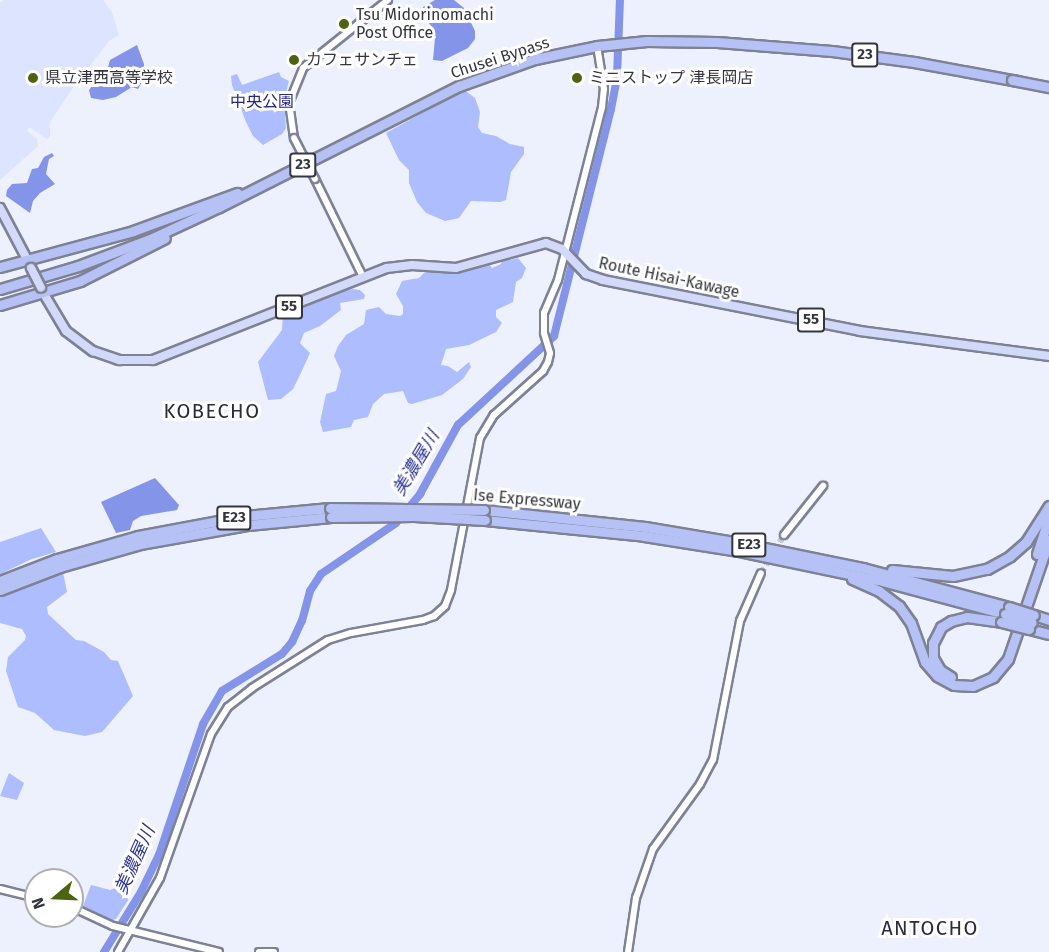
<!DOCTYPE html>
<html>
<head>
<meta charset="utf-8">
<style>
  body { margin:0 }
  #map { position:relative; width:1049px; height:952px; overflow:hidden; background:#edf0fd; font-family:"Fira Sans","Noto Sans JP",sans-serif }
  div>[style] { position:absolute }
  .built>* { inset:0; background:#dce4ff }
  .green>* { inset:0; background:#aebdfd }
  .water>* { inset:0; background:#8494e8 }
  .river>* { height:8px; margin:-4px; padding:0 4px; transform-origin:4px; border-radius:4px; background:#8494e8 }
  .minor-tunnel>* { height:6px; margin-top:-3px; transform-origin:0; background:repeating-linear-gradient(90deg,#c8cbd7 0 6px,transparent 0 9px) }
  .roads { filter:drop-shadow(2px 0 #7d8294) drop-shadow(-2px 0 #7d8294) drop-shadow(0 2px #7d8294) drop-shadow(0 -2px #7d8294) }
  .minor>* { height:6px; margin:-3px; padding:0 3px; transform-origin:3px; border-radius:3px; background:#fff }
  .major>* { height:8px; margin:-4px; padding:0 4px; transform-origin:4px; border-radius:4px; background:#d3daf9 }
  .highway>* { height:9px; margin:-4.5px; padding:0 4.5px; transform-origin:4.5px; border-radius:4.5px; background:#b6c2f5 }
  .bridges { filter:drop-shadow(2px 0 #7d8294) drop-shadow(-2px 0 #7d8294) drop-shadow(0 2px #7d8294) drop-shadow(0 -2px #7d8294) }
  .minor-bridge>* { height:6px; margin:-3px; padding:0 3px; transform-origin:3px; border-radius:3px; background:#fff }
  .major-bridge>* { height:8px; margin:-4px; padding:0 4px; transform-origin:4px; border-radius:4px; background:#d3daf9 }
  .highway-bridge>* { height:9px; margin:-4.5px; padding:0 4.5px; transform-origin:4.5px; border-radius:4.5px; background:#b6c2f5 }
  .dots>* { width:16px; height:16px; translate:-50% -50%; box-sizing:border-box; border:3px solid #fff; border-radius:50% }
  span { translate:-50% -50%; white-space:nowrap; text-align:center; line-height:1.15; -webkit-text-stroke:6px #fff; paint-order:stroke }
  .shield-label span { padding:2px 4px; background:#fff; border:2px solid; border-radius:4px; -webkit-text-stroke-width:0 }
  .shield-label { font-size:15px; color:#34363d; font-weight:700 }
  .poi-label { font-size:16px; color:#34363d }
  .left { translate:0 -50%; text-align:left }
  .street-label { font-size:16px; color:#34363d }
  .park-label { font-size:16px; color:#252686 }
  .water-label { font-size:18px; color:#2f3595; font-style:italic }
  .quarter-label { font-size:20px; color:#282c3b; letter-spacing:1.5px }
  .north { position:absolute; left:24px; top:868px; width:60px; height:60px; box-sizing:border-box; background:#fff; border:2px solid #aeafb1; border-radius:50%; rotate:251deg; font-size:16px; font-weight:700; line-height:24px; text-align:center; color:#34363d }
  .north::after { content:''; display:block; margin:auto; width:21px; height:27px; background:#4d630f; clip-path:polygon(50% 0,100% 100%,50% 72%,0 100%) }
</style>
</head>
<body>
<div id="map">
  <div class="built">
    <div style="clip-path:polygon(4px 0,103px 0,112px 12px,119px 35px,109px 41px,72px 89px,50px 122px,50px 136px,47px 139px,29px 127px,27px 131px,37px 139px,38px 146px,0 180px,0 3px)"></div>
  </div>
  <div class="green">
    <div style="clip-path:polygon(279px 72px,281px 77px,289px 81px,284px 101px,286px 128px,282px 134px,263px 145px,253px 136px,246px 122px,232px 85px,231px 76px,237px 74px,242px 85px)"></div>
    <div style="clip-path:polygon(464px 90px,475px 98px,480px 112px,478px 127px,482px 133px,496px 136px,510px 144px,524px 147px,524px 154px,511px 172px,506px 200px,500px 202px,471px 201px,459px 218px,445px 221px,426px 213px,417px 202px,409px 183px,409px 170px,399px 160px,386px 133px)"></div>
    <div style="clip-path:polygon(508px 255px,510px 260px,518px 258px,526px 268px,522px 278px,516px 282px,513px 302px,496px 310px,496px 317px,502px 323px,496px 332px,469px 345px,446px 349px,441px 365px,448px 366px,457px 372px,469px 362px,471px 367px,463px 379px,442px 395px,412px 404px,408px 403px,403px 391px,384px 394px,373px 404px,368px 417px,354px 420px,351px 427px,323px 432px,320px 422px,326px 394px,336px 391px,341px 371px,334px 356px,338px 346px,346px 335px,364px 324px,366px 310px,379px 307px,386px 314px,400px 316px,403px 314px,403px 306px,396px 294px,402px 281px,419px 278px,426px 271px,460px 272px,487px 261px,492px 268px,501px 264px,503px 256px)"></div>
    <div style="clip-path:polygon(353px 289px,360px 290px,365px 295px,364px 299px,340px 303px,341px 310px,320px 326px,304px 333px,300px 343px,310px 353px,300px 375px,293px 389px,281px 399px,268px 400px,258px 362px,282px 330px,283px 313px,330px 294px)"></div>
    <div style="clip-path:polygon(41px 528px,56px 552px,32px 559px,0 574px,0 542px)"></div>
    <div style="clip-path:polygon(63px 572px,67px 592px,47px 607px,48px 614px,76px 640px,84px 641px,104px 652px,111px 660px,118px 661px,133px 696px,102px 732px,85px 736px,54px 730px,35px 713px,18px 707px,6px 671px,8px 657px,25px 640px,26px 636px,22px 629px,0 623px,0 596px)"></div>
    <div style="clip-path:polygon(9px 773px,24px 783px,17px 800px,0 796px)"></div>
    <div style="clip-path:polygon(91px 885px,110px 890px,115px 888px,130px 897px,116px 919px,112px 920px,83px 906px)"></div>
  </div>
  <div class="water">
    <div style="clip-path:polygon(435px 0,454px 0,464px 8px,475px 31px,475px 39px,468px 48px,442px 61px,433px 60px,435px 38px,432px 27px,422px 14px,423px 7px)"></div>
    <div style="clip-path:polygon(137px 45px,144px 64px,144px 78px,138px 89px,132px 87px,116px 97px,103px 100px,91px 98px,89px 90px,96px 81px,106px 75px,110px 60px)"></div>
    <div style="clip-path:polygon(52px 153px,54px 156px,49px 159px,46px 174px,55px 184px,40px 193px,33px 201px,30px 213px,6px 196px,7px 190px,12px 184px,27px 183px,32px 169px,38px 168px,44px 157px)"></div>
    <div style="clip-path:polygon(155px 478px,179px 505px,177px 510px,141px 516px,133px 521px,130px 530px,116px 533px,101px 502px)"></div>
  </div>
  <div class="river">
    <div style="left:104px;top:952px;width:70px;rotate:-58.3deg"></div>
    <div style="left:141px;top:892px;width:41px;rotate:-64.1deg"></div>
    <div style="left:159px;top:855px;width:138px;rotate:-71.4deg"></div>
    <div style="left:203px;top:724px;width:38px;rotate:-60deg"></div>
    <div style="left:222px;top:691px;width:70px;rotate:-31.7deg"></div>
    <div style="left:282px;top:654px;width:16px;rotate:-50deg"></div>
    <div style="left:292px;top:642px;width:23px;rotate:-65deg"></div>
    <div style="left:302px;top:621px;width:31px;rotate:-75deg"></div>
    <div style="left:310px;top:591px;width:20px;rotate:-57deg"></div>
    <div style="left:321px;top:574px;width:91px;rotate:-34.2deg"></div>
    <div style="left:396px;top:523px;width:38px;rotate:-50deg"></div>
    <div style="left:420px;top:494px;width:79px;rotate:-61.2deg"></div>
    <div style="left:458px;top:425px;width:131px;rotate:-42.8deg"></div>
    <div style="left:554px;top:336px;width:234px;rotate:-75.9deg"></div>
    <div style="left:611px;top:109px;width:33px;rotate:-79deg"></div>
    <div style="left:617px;top:77px;width:77px;rotate:-87.8deg"></div>
  </div>
  <div class="minor-tunnel">
    <div style="left:761px;top:573px;width:44px;rotate:-58.8deg"></div>
  </div>
  <div class="roads">
    <div class="minor">
      <div style="left:294px;top:138px;width:35px;rotate:-98deg"></div>
      <div style="left:289px;top:103px;width:38px;rotate:-68deg"></div>
      <div style="left:303px;top:68px;width:109px;rotate:-38.7deg"></div>
      <div style="left:315px;top:179px;width:109px;rotate:63.9deg"></div>
      <div style="left:784px;top:535px;width:63px;rotate:-51.5deg"></div>
      <div style="left:0;top:889px;width:37px;rotate:14deg"></div>
      <div style="left:72px;top:907px;width:45px;rotate:24.9deg"></div>
      <div style="left:113px;top:926px;width:109px;rotate:13.8deg"></div>
      <div style="left:118px;top:952px;width:85px;rotate:-60.4deg"></div>
      <div style="left:160px;top:878px;width:153px;rotate:-70.5deg"></div>
      <div style="left:211px;top:734px;width:32px;rotate:-58deg"></div>
      <div style="left:228px;top:707px;width:31px;rotate:-38deg"></div>
      <div style="left:252px;top:688px;width:90px;rotate:-32.3deg"></div>
      <div style="left:328px;top:640px;width:24px;rotate:-17deg"></div>
      <div style="left:351px;top:633px;width:73px;rotate:-10.2deg"></div>
      <div style="left:423px;top:620px;width:12px;rotate:-20deg"></div>
      <div style="left:434px;top:616px;width:15px;rotate:-42deg"></div>
      <div style="left:445px;top:606px;width:17px;rotate:-69deg"></div>
      <div style="left:451px;top:590px;width:155px;rotate:-79.2deg"></div>
      <div style="left:480px;top:438px;width:27px;rotate:-59deg"></div>
      <div style="left:494px;top:415px;width:66px;rotate:-41.9deg"></div>
      <div style="left:543px;top:371px;width:10px;rotate:-61deg"></div>
      <div style="left:548px;top:362px;width:9px;rotate:-77deg"></div>
      <div style="left:550px;top:353px;width:21px;rotate:-107deg"></div>
      <div style="left:544px;top:333px;width:20px;rotate:-90deg"></div>
      <div style="left:544px;top:313px;width:36px;rotate:-67deg"></div>
      <div style="left:558px;top:280px;width:179px;rotate:-75.7deg"></div>
      <div style="left:602px;top:107px;width:18px;rotate:-84deg"></div>
      <div style="left:604px;top:89px;width:44px;rotate:-99.2deg"></div>
      <div style="left:259px;top:952px;width:15px"></div>
      <div style="left:628px;top:952px;width:55px;rotate:-81.6deg"></div>
      <div style="left:636px;top:898px;width:52px;rotate:-70.9deg"></div>
      <div style="left:653px;top:849px;width:80px;rotate:-54.1deg"></div>
      <div style="left:700px;top:784px;width:27px;rotate:-62deg"></div>
      <div style="left:713px;top:760px;width:142px;rotate:-79deg"></div>
      <div style="left:740px;top:621px;width:52px;rotate:-66.4deg"></div>
    </div>
    <div class="major">
      <div style="left:0;top:208px;width:62px;rotate:62.2deg"></div>
      <div style="left:41px;top:289px;width:49px;rotate:59.2deg"></div>
      <div style="left:66px;top:331px;width:34px;rotate:37deg"></div>
      <div style="left:93px;top:351px;width:28px;rotate:19deg"></div>
      <div style="left:119px;top:360px;width:34px"></div>
      <div style="left:153px;top:360px;width:251px;rotate:-21.5deg"></div>
      <div style="left:387px;top:268px;width:25px;rotate:-7deg"></div>
      <div style="left:412px;top:265px;width:44px;rotate:3.9deg"></div>
      <div style="left:456px;top:268px;width:93px;rotate:-15.5deg"></div>
      <div style="left:546px;top:243px;width:17px;rotate:21deg"></div>
      <div style="left:562px;top:249px;width:35px;rotate:46deg"></div>
      <div style="left:586px;top:274px;width:18px;rotate:19deg"></div>
      <div style="left:603px;top:280px;width:262px;rotate:11.2deg"></div>
      <div style="left:860px;top:331px;width:191px;rotate:7.5deg"></div>
    </div>
    <div class="highway">
      <div style="left:0;top:267px;width:138px;rotate:-15.1deg"></div>
      <div style="left:133px;top:231px;width:111px;rotate:-20.1deg"></div>
      <div style="left:0;top:289px;width:81px;rotate:-16.4deg"></div>
      <div style="left:78px;top:266px;width:77px;rotate:-20.6deg"></div>
      <div style="left:150px;top:239px;width:76px;rotate:-24.9deg"></div>
      <div style="left:219px;top:207px;width:269px;rotate:-26.8deg"></div>
      <div style="left:459px;top:86px;width:81px;rotate:-19.6deg"></div>
      <div style="left:535px;top:59px;width:63px;rotate:-11.8deg"></div>
      <div style="left:597px;top:46px;width:50px;rotate:-5.7deg"></div>
      <div style="left:647px;top:41px;width:70px;rotate:0.8deg"></div>
      <div style="left:717px;top:42px;width:115px;rotate:4.5deg"></div>
      <div style="left:832px;top:51px;width:83px;rotate:7.6deg"></div>
      <div style="left:914px;top:62px;width:106px;rotate:10.4deg"></div>
      <div style="left:0;top:305px;width:84px;rotate:-16.7deg"></div>
      <div style="left:80px;top:281px;width:95px;rotate:-26.8deg"></div>
      <div style="left:484px;top:510px;width:162px;rotate:6deg"></div>
      <div style="left:645px;top:527px;width:96px;rotate:9.6deg"></div>
      <div style="left:740px;top:543px;width:126px;rotate:11.5deg"></div>
      <div style="left:863px;top:568px;width:151px;rotate:15deg"></div>
      <div style="left:485px;top:520px;width:160px;rotate:5.7deg"></div>
      <div style="left:644px;top:536px;width:96px;rotate:9deg"></div>
      <div style="left:739px;top:551px;width:142px;rotate:11.8deg"></div>
      <div style="left:878px;top:580px;width:131px;rotate:15deg"></div>
      <div style="left:1037px;top:554px;width:38px;rotate:-72deg"></div>
      <div style="left:892px;top:570px;width:61px;rotate:5.6deg"></div>
      <div style="left:953px;top:576px;width:35px;rotate:-12deg"></div>
      <div style="left:987px;top:569px;width:26px;rotate:-29deg"></div>
      <div style="left:1010px;top:556px;width:21px;rotate:-41deg"></div>
      <div style="left:1026px;top:542px;width:43px;rotate:-57.4deg"></div>
      <div style="left:852px;top:579px;width:30px;rotate:24deg"></div>
      <div style="left:879px;top:591px;width:25px;rotate:37deg"></div>
      <div style="left:899px;top:606px;width:21px;rotate:55deg"></div>
      <div style="left:911px;top:623px;width:41px;rotate:70.3deg"></div>
      <div style="left:925px;top:662px;width:18px;rotate:49deg"></div>
      <div style="left:937px;top:676px;width:19px;rotate:28deg"></div>
      <div style="left:954px;top:685px;width:19px;rotate:3deg"></div>
      <div style="left:973px;top:686px;width:22px;rotate:-24deg"></div>
      <div style="left:993px;top:677px;width:23px;rotate:-50deg"></div>
      <div style="left:1008px;top:659px;width:126px;rotate:-71deg"></div>
      <div style="left:0;top:581px;width:61px;rotate:-21.1deg"></div>
      <div style="left:57px;top:559px;width:84px;rotate:-15.9deg"></div>
      <div style="left:138px;top:536px;width:109px;rotate:-10.6deg"></div>
      <div style="left:245px;top:516px;width:85px;rotate:-5.4deg"></div>
      <div style="left:0;top:590px;width:64px;rotate:-21deg"></div>
      <div style="left:60px;top:567px;width:83px;rotate:-16deg"></div>
      <div style="left:140px;top:544px;width:110px;rotate:-10deg"></div>
      <div style="left:248px;top:525px;width:83px;rotate:-5.5deg"></div>
      <div style="left:1034px;top:615px;width:16px;rotate:18deg"></div>
      <div style="left:1029px;top:629px;width:21px;rotate:14deg"></div>
      <div style="left:951px;top:677px;width:13px;rotate:-148deg"></div>
      <div style="left:940px;top:670px;width:14px;rotate:-120deg"></div>
      <div style="left:933px;top:658px;width:15px;rotate:-90deg"></div>
      <div style="left:933px;top:643px;width:18px;rotate:-63deg"></div>
      <div style="left:941px;top:627px;width:12px;rotate:-31deg"></div>
      <div style="left:951px;top:621px;width:16px;rotate:-14deg"></div>
      <div style="left:967px;top:617px;width:34px;rotate:8deg"></div>
    </div>
  </div>
  <div class="bridges">
    <div class="minor-bridge">
      <div style="left:294px;top:138px;width:46px;rotate:62.9deg"></div>
    </div>
    <div class="major-bridge">
      <div style="left:31px;top:268px;width:22px;rotate:63deg"></div>
    </div>
    <div class="highway-bridge">
      <div style="left:1012px;top:80px;width:38px;rotate:11deg"></div>
      <div style="left:330px;top:508px;width:154px;rotate:0.7deg"></div>
      <div style="left:331px;top:517px;width:83px;rotate:-0.7deg"></div>
      <div style="left:414px;top:516px;width:71px;rotate:3.2deg"></div>
      <div style="left:1009px;top:607px;width:26px;rotate:18deg"></div>
      <div style="left:1005px;top:614px;width:28px;rotate:18deg"></div>
      <div style="left:1001px;top:622px;width:29px;rotate:14deg"></div>
    </div>
  </div>
  <div class="dots">
    <div style="left:344px;top:24px;background:#4d630f"></div>
    <div style="left:294px;top:60px;background:#4d630f"></div>
    <div style="left:33px;top:78px;background:#4d630f"></div>
    <div style="left:577px;top:78px;background:#4d630f"></div>
  </div>
  <div class="shield-label">
    <span style="left:865px;top:55px">23</span>
    <span style="left:303px;top:165px">23</span>
    <span style="left:289px;top:307px">55</span>
    <span style="left:811px;top:320px">55</span>
    <span style="left:234px;top:518px">E23</span>
    <span style="left:749px;top:545px">E23</span>
  </div>
  <div class="poi-label">
    <span class="left" style="left:356px;top:24px">Tsu Midorinomachi<br>Post Office</span>
    <span class="left" style="left:306px;top:60px">カフェサンチェ</span>
    <span class="left" style="left:45px;top:78px">県立津西高等学校</span>
    <span class="left" style="left:589px;top:78px">ミニストップ 津長岡店</span>
  </div>
  <div class="street-label">
    <span style="left:500px;top:58px;rotate:-18deg">Chusei Bypass</span>
    <span style="left:669px;top:278px;rotate:12deg">Route Hisai-Kawage</span>
    <span style="left:527px;top:500px;rotate:5deg">Ise Expressway</span>
  </div>
  <div class="park-label">
    <span style="left:262px;top:102px">中央公園</span>
  </div>
  <div class="water-label">
    <span style="left:416px;top:463px;rotate:-59deg">美濃屋川</span>
    <span style="left:135px;top:860px;rotate:-66deg">美濃屋川</span>
  </div>
  <div class="quarter-label">
    <span style="left:212px;top:411px">KOBECHO</span>
    <span style="left:930px;top:928px">ANTOCHO</span>
  </div>
  <div class="north">N</div>
</div>
</body>
</html>
